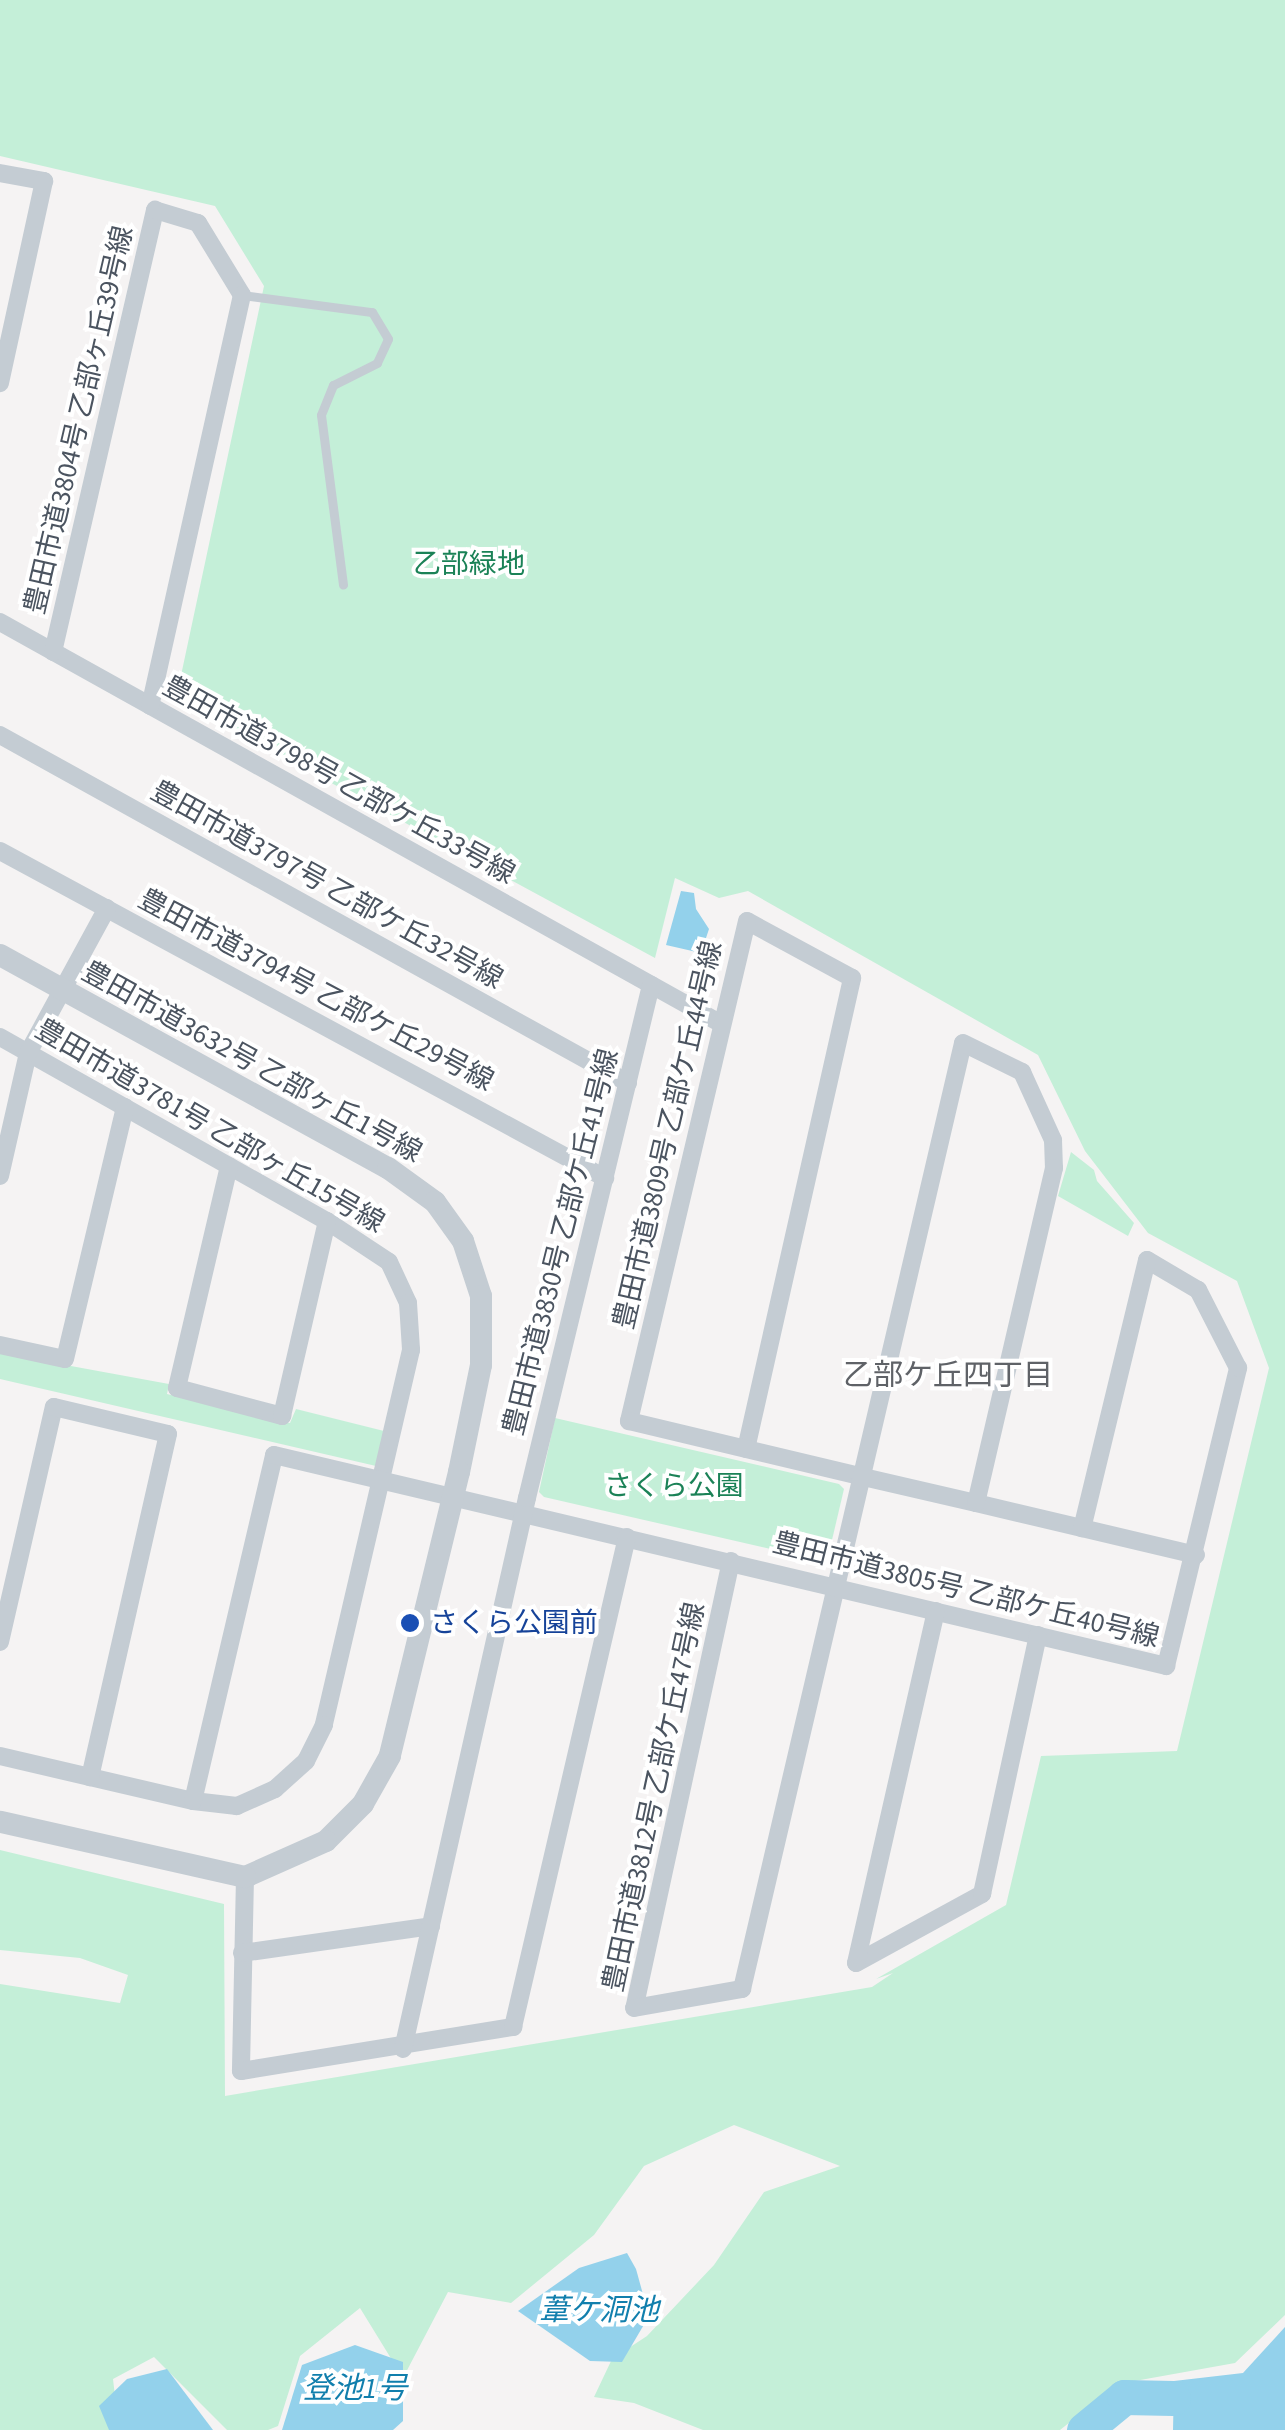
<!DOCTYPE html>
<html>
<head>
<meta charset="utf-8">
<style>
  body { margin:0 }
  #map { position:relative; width:1285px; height:2430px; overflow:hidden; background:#f5f3f3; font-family:"Source Sans 3","Noto Sans JP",sans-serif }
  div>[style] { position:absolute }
  .green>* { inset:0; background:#c4efd8 }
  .water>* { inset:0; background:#93d1eb }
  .river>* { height:35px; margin:-17.5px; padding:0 17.5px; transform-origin:17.5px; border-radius:17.5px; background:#93d1eb }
  .service>* { height:9px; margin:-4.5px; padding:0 4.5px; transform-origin:4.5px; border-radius:4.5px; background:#c4ccd3 }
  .minor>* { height:18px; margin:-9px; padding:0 9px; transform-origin:9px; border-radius:9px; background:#c4ccd3 }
  .tertiary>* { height:22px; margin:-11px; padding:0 11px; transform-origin:11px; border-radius:11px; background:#c4ccd3 }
  .dots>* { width:28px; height:28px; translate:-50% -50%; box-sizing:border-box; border:5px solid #fff; border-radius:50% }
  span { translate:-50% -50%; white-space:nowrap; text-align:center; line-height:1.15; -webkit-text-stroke:8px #fff; paint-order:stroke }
  .street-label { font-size:28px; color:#4b5460 }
  .park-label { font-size:28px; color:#1b8257 }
  .transit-label { font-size:28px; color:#164399 }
  .left { translate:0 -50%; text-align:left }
  .neighbourhood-label { font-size:30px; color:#5f6267 }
  .water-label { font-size:30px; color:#117fad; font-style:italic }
</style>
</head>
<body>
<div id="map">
  <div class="green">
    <div style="clip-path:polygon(0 0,1285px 0,1285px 2315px,1235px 2363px,1118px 2384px,1060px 2430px,703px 2430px,634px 2403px,594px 2397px,612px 2359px,647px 2336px,714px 2265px,764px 2192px,840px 2166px,734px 2125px,644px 2166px,594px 2235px,511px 2303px,448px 2292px,403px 2378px,360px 2308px,300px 2356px,278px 2426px,268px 2430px,227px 2430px,154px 2357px,113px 2379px,119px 2430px,0 2430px,0 1984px,120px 2003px,128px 1975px,80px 1958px,0 1950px,0 1850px,224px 1904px,225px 2096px,872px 1987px,893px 1973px,876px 1979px,1006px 1905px,1041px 1756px,1177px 1751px,1269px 1368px,1237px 1281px,1148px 1233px,1085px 1151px,1038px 1055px,748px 891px,719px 898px,675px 878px,655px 958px,176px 699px,264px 286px,215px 206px,0 156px)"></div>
    <div style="clip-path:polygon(1071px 1152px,1094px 1170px,1097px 1181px,1134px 1223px,1128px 1236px,1058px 1196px)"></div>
    <div style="clip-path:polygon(0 1353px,169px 1384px,167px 1394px,290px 1423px,296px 1409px,388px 1432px,376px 1466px,0 1379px)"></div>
    <div style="clip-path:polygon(555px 1418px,839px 1484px,844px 1489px,828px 1557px,823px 1561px,544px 1497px,539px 1492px)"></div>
  </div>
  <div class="water">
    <div style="clip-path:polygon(681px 891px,694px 893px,696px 909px,709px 929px,701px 953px,666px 945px)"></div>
    <div style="clip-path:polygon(627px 2253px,636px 2269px,649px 2316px,622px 2362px,590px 2361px,518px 2311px,579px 2268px)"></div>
    <div style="clip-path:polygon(1285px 2327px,1285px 2430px,1173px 2430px,1174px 2381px,1243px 2373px)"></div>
    <div style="clip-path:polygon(355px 2345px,403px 2362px,403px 2421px,393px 2430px,282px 2430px,302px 2365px)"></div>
    <div style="clip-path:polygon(167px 2369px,213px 2430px,109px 2430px,99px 2406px,127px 2379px)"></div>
  </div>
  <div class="river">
    <div style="left:1084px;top:2430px;width:52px;rotate:-39.5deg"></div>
    <div style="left:1124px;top:2397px;width:49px;rotate:1.2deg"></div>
  </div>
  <div class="service">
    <div style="left:242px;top:295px;width:131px;rotate:7.5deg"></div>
    <div style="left:372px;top:312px;width:31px;rotate:59deg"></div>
    <div style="left:388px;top:339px;width:26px;rotate:115deg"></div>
    <div style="left:377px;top:363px;width:49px;rotate:153.4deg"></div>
    <div style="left:333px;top:385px;width:32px;rotate:112deg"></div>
    <div style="left:321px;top:415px;width:171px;rotate:82.6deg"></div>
  </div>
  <div class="minor">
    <div style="left:0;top:173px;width:45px;rotate:10.3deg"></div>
    <div style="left:44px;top:181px;width:207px;rotate:102.3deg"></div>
    <div style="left:0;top:622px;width:824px;rotate:29.12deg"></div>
    <div style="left:53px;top:652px;width:454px;rotate:-77deg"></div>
    <div style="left:155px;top:210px;width:45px;rotate:16.8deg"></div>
    <div style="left:198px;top:223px;width:84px;rotate:58.6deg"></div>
    <div style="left:242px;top:295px;width:421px;rotate:102.6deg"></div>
    <div style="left:0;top:735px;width:718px;rotate:28.99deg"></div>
    <div style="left:0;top:851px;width:688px;rotate:28.39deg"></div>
    <div style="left:0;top:1037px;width:375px;rotate:29.4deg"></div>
    <div style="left:327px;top:1221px;width:74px;rotate:33.5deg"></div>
    <div style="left:389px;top:1262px;width:45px;rotate:65.1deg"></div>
    <div style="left:408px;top:1303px;width:47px;rotate:86.3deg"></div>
    <div style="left:411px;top:1350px;width:385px;rotate:103.1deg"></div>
    <div style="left:324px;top:1725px;width:40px;rotate:116.6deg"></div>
    <div style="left:306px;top:1761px;width:42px;rotate:137.9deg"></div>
    <div style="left:275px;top:1789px;width:42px;rotate:155.9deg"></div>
    <div style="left:237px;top:1806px;width:44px;rotate:-173.5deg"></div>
    <div style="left:193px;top:1801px;width:198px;rotate:-166.9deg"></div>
    <div style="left:229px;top:1166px;width:228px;rotate:103.2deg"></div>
    <div style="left:177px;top:1388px;width:109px;rotate:14.9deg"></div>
    <div style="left:282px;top:1416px;width:200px;rotate:-77deg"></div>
    <div style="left:0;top:1176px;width:126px;rotate:-77.2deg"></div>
    <div style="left:28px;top:1053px;width:165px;rotate:-61.4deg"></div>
    <div style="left:0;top:1345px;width:66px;rotate:12.2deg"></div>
    <div style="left:65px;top:1359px;width:259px;rotate:-76.6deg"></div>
    <div style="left:746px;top:1449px;width:483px;rotate:-77.3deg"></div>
    <div style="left:852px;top:978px;width:119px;rotate:-151.5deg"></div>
    <div style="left:747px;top:921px;width:514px;rotate:103.28deg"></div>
    <div style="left:629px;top:1421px;width:236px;rotate:13.4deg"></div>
    <div style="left:859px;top:1476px;width:120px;rotate:13deg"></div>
    <div style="left:976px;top:1503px;width:226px;rotate:13.3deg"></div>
    <div style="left:731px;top:1561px;width:457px;rotate:102.2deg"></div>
    <div style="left:634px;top:2008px;width:110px;rotate:-10deg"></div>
    <div style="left:742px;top:1989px;width:971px;rotate:-76.85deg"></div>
    <div style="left:963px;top:1043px;width:66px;rotate:26.2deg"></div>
    <div style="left:1022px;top:1072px;width:75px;rotate:65.5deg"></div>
    <div style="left:1053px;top:1140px;width:28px;rotate:88deg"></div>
    <div style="left:1054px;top:1168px;width:344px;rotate:103.1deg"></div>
    <div style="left:0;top:1642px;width:241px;rotate:-77.1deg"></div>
    <div style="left:54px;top:1407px;width:117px;rotate:13.3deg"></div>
    <div style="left:168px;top:1434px;width:352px;rotate:102.8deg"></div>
    <div style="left:193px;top:1801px;width:355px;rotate:-76.8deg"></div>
    <div style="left:274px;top:1455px;width:917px;rotate:13.31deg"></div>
    <div style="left:1166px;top:1666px;width:307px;rotate:-76.4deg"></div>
    <div style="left:1238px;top:1368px;width:88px;rotate:-117.1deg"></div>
    <div style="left:1198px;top:1290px;width:59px;rotate:-149.5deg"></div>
    <div style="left:1147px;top:1260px;width:276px;rotate:103.6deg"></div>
    <div style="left:245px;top:1877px;width:194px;rotate:91.2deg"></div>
    <div style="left:241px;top:2071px;width:276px;rotate:-9.2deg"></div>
    <div style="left:513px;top:2027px;width:503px;rotate:-76.9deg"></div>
    <div style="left:242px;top:1953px;width:191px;rotate:-8.1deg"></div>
    <div style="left:856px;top:1963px;width:144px;rotate:-28.7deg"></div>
    <div style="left:982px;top:1894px;width:265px;rotate:-77.8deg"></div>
    <div style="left:856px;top:1963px;width:361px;rotate:-77.2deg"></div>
    <div style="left:403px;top:2049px;width:565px;rotate:-77.32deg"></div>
    <div style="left:527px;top:1498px;width:528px;rotate:-76.41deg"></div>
  </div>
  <div class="tertiary">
    <div style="left:0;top:955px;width:443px;rotate:28.8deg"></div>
    <div style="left:388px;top:1168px;width:58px;rotate:35.9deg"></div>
    <div style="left:435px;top:1202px;width:48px;rotate:54.3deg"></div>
    <div style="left:463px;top:1241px;width:58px;rotate:71.9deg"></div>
    <div style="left:481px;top:1296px;width:69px;rotate:90deg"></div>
    <div style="left:481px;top:1365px;width:109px;rotate:101.6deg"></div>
    <div style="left:459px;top:1472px;width:292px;rotate:103.7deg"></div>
    <div style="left:390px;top:1756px;width:55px;rotate:119.4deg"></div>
    <div style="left:363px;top:1804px;width:52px;rotate:135deg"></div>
    <div style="left:326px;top:1841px;width:89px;rotate:156deg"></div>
    <div style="left:245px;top:1877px;width:251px;rotate:-167.3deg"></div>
  </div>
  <div class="dots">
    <div style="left:410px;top:1623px;background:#1a4fb4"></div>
  </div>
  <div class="street-label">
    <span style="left:79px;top:420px;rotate:-77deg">豊田市道3804号 乙部ヶ丘39号線</span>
    <span style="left:339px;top:780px;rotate:29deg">豊田市道3798号 乙部ケ丘33号線</span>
    <span style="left:327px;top:885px;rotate:29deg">豊田市道3797号 乙部ケ丘32号線</span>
    <span style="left:316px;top:990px;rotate:28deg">豊田市道3794号 乙部ケ丘29号線</span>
    <span style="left:252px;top:1062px;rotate:29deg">豊田市道3632号 乙部ヶ丘1号線</span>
    <span style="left:210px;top:1126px;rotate:30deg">豊田市道3781号 乙部ヶ丘15号線</span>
    <span style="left:668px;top:1135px;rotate:-77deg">豊田市道3809号 乙部ケ丘44号線</span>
    <span style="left:561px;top:1242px;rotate:-76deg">豊田市道3830号 乙部ケ丘41号線</span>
    <span style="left:966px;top:1590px;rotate:14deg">豊田市道3805号 乙部ケ丘40号線</span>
    <span style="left:654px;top:1797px;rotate:-78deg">豊田市道3812号 乙部ケ丘47号線</span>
  </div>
  <div class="park-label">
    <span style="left:469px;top:564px">乙部緑地</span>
    <span style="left:674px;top:1486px">さくら公園</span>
  </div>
  <div class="transit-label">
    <span class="left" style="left:430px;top:1623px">さくら公園前</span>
  </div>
  <div class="neighbourhood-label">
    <span style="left:948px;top:1376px">乙部ケ丘四丁目</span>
  </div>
  <div class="water-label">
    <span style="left:599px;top:2311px">葦ケ洞池</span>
    <span style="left:355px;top:2389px">登池1号</span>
  </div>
</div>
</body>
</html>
